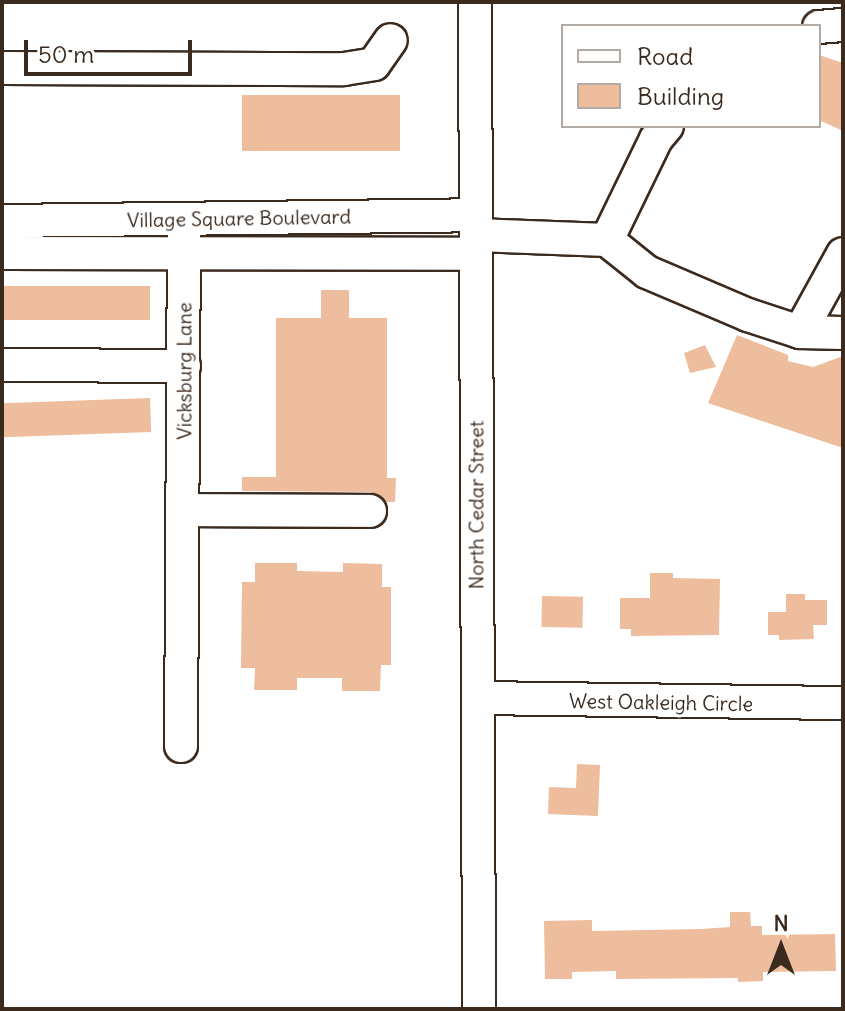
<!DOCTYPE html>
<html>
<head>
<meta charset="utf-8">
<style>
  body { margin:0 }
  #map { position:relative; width:845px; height:1011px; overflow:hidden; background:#fff; font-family:Delius,sans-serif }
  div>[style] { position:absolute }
  .building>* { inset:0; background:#edbd9e; transform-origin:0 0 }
  .roads { filter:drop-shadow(2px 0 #3b2a1e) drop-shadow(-2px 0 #3b2a1e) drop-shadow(0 2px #3b2a1e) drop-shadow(0 -2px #3b2a1e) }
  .minor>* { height:32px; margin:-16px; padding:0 16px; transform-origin:16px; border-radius:16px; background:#fff }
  span { translate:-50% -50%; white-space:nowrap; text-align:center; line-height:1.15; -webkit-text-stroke:6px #fff; paint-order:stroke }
  .street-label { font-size:20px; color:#3b2a1e }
  .frame { position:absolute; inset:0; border:4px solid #3b2a1e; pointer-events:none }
  .legend { position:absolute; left:561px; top:24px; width:260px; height:104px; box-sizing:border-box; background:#fff; border:2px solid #b1aaa5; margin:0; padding:10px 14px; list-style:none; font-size:24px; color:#3b2a1e }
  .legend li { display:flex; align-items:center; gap:16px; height:40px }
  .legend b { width:40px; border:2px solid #b1aaa5 }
  .north { position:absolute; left:741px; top:907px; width:80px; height:80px; -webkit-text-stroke:6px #fff; paint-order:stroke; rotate:0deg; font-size:22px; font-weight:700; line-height:32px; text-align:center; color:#3b2a1e }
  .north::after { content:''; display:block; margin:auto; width:28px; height:36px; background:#3b2a1e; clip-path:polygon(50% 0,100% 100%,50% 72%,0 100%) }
  .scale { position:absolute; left:24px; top:40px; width:168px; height:36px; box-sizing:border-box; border:4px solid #3b2a1e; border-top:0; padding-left:10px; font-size:24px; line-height:28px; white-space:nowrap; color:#3b2a1e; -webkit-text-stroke:6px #fff; paint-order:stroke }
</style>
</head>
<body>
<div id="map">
  <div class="building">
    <div style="clip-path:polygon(819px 55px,843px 63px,843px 131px,819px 120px)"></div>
    <div style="left:400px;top:95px;width:56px;height:158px;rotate:90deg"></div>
    <div style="left:150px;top:286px;width:34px;height:148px;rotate:90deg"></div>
    <div style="clip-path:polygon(321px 290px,349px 290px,349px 318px,387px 318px,387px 478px,396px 478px,395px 502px,387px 502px,370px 492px,242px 491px,242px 477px,276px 477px,276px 318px,321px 318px)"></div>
    <div style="clip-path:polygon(737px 335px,788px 355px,788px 361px,813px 367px,843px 356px,843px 448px,708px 403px)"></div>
    <div style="clip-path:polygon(705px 345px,716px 367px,690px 373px,684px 353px)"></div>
    <div style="left:150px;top:398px;width:34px;height:148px;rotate:88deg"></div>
    <div style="clip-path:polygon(255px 563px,297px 563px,297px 571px,343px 572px,343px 563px,382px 564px,382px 587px,391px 587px,391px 665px,381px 665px,380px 691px,342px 691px,342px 678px,297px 678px,297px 690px,254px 690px,255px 668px,241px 668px,242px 582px,255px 582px)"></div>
    <div style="clip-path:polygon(650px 573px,673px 573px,673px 578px,720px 579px,719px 635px,631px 636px,631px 629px,620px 629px,620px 598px,650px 598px)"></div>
    <div style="clip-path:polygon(786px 594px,805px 594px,805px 600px,827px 600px,827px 625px,813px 625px,814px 639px,779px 640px,779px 635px,768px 635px,768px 612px,786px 612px)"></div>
    <div style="left:542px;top:596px;width:41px;height:31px;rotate:1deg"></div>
    <div style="clip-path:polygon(577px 764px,600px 765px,598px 816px,548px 814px,549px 787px,576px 788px)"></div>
    <div style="clip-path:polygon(730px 912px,750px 912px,751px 926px,762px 926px,762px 935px,835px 934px,836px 971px,763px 972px,763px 981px,738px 982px,738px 978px,616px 979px,616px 971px,572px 972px,572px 979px,545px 979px,544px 921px,592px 920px,592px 931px,701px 929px,730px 927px)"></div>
  </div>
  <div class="roads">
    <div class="minor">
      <div style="left:475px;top:2px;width:1007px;rotate:89.77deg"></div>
      <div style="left:819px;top:27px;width:24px;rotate:-5deg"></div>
      <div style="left:2px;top:68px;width:342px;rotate:0.2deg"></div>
      <div style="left:344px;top:69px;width:30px;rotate:-9deg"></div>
      <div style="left:374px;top:64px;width:29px;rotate:-55deg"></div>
      <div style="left:2px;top:221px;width:474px;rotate:-0.7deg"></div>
      <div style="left:476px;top:235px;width:131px;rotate:2.2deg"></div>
      <div style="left:607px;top:240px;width:112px;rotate:-64.1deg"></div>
      <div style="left:656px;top:139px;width:17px;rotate:-50deg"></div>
      <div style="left:607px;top:240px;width:51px;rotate:38.7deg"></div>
      <div style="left:647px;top:272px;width:110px;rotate:23.1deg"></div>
      <div style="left:748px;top:315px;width:55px;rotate:18.1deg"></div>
      <div style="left:800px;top:332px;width:43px;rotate:1.3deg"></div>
      <div style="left:2px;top:253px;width:474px;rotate:0.1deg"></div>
      <div style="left:800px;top:332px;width:89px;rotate:-61.1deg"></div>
      <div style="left:2px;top:365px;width:182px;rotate:0.3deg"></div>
      <div style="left:184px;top:510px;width:186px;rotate:0.3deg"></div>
      <div style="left:479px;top:698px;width:364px;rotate:0.8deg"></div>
      <div style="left:181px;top:746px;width:527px;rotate:-89.67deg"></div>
    </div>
  </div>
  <div class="street-label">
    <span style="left:239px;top:218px;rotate:-1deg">Village Square Boulevard</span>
    <span style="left:184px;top:371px;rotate:-90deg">Vicksburg Lane</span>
    <span style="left:476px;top:505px;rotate:-90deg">North Cedar Street</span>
    <span style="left:661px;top:702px;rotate:1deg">West Oakleigh Circle</span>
  </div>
  <div class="frame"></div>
  <ul class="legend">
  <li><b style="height:10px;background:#fff"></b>Road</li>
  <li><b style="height:22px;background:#edbd9e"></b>Building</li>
  </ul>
  <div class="north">N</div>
  <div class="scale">50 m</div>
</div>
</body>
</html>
